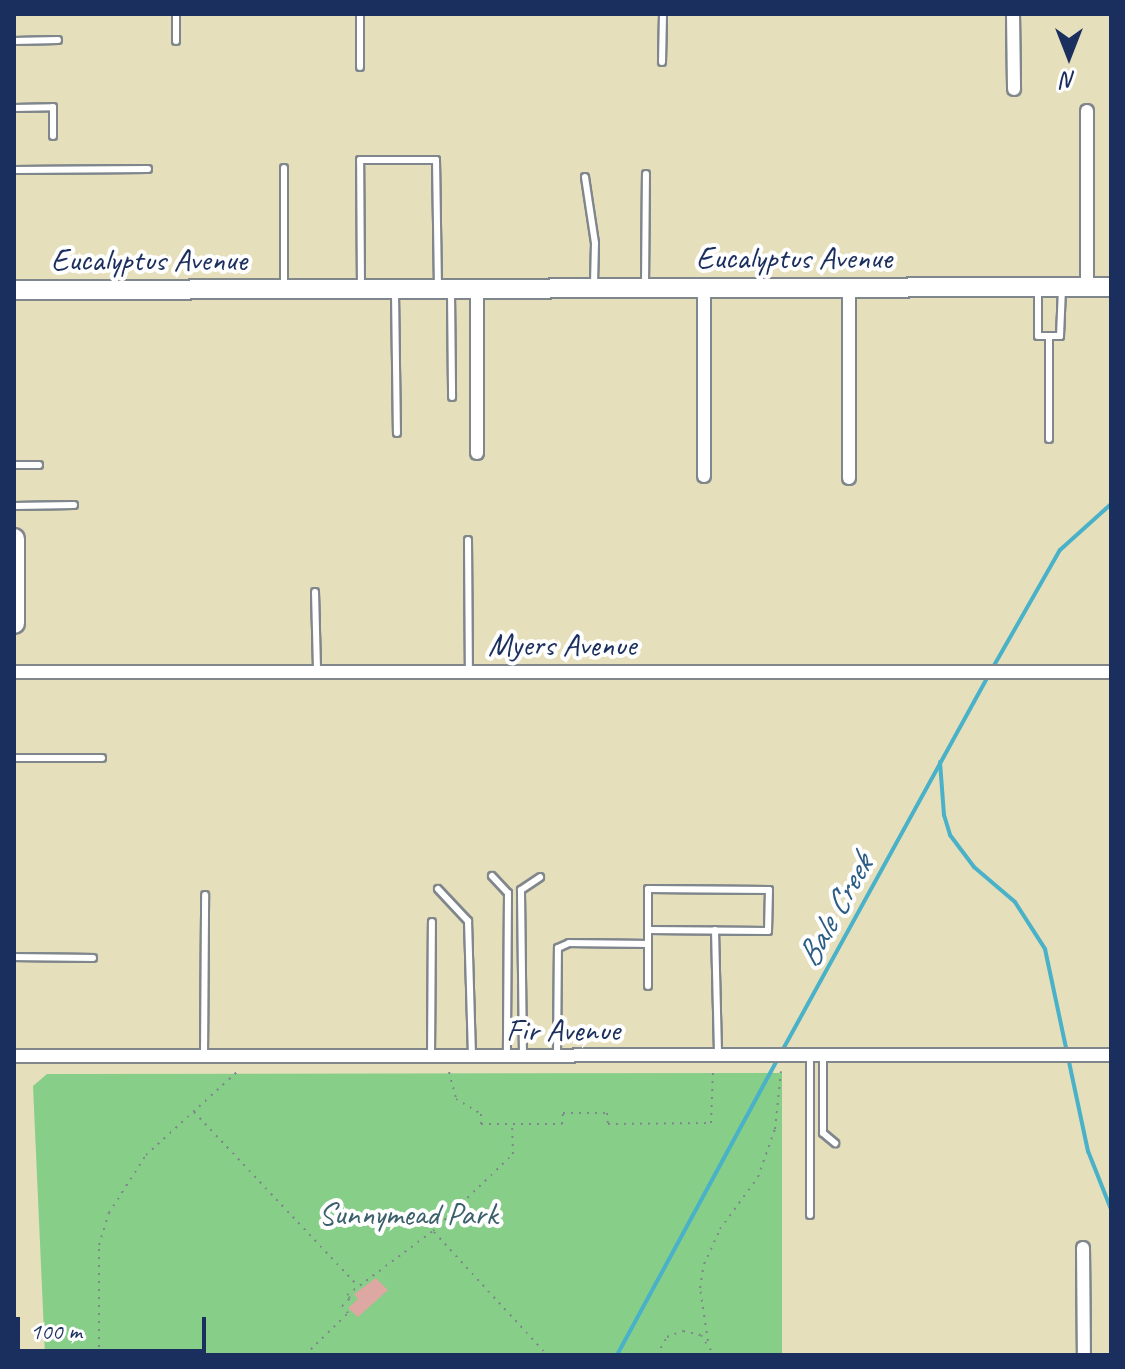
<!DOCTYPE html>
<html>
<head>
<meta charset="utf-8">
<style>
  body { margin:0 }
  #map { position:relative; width:1125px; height:1369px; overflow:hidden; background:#e6dfbb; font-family:Caveat,sans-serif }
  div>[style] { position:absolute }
  .green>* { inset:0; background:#87ce89 }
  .stream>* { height:4px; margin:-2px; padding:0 2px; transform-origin:2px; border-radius:2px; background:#49b1c8 }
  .building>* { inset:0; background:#dda7a2 }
  .path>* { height:2px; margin-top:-1px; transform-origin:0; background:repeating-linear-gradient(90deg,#80878c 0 2px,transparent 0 8px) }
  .roads { filter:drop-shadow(2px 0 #80878c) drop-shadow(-2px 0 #80878c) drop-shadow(0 2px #80878c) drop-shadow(0 -2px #80878c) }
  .lane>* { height:6px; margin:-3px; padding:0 3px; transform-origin:3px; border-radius:3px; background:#fff }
  .street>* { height:12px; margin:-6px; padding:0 6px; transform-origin:6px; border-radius:6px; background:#fff }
  .secondary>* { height:18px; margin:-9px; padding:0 9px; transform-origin:9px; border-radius:9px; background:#fff }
  .primary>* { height:20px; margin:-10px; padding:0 10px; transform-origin:10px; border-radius:10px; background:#fff }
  span { translate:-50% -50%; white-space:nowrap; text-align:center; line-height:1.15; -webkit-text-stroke:8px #fff; paint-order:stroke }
  .street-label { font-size:32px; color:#1b2f5e }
  .park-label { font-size:32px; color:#3b5f6b }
  .water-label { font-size:34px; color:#2b5c83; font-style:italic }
  .frame { position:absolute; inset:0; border:16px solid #1b2f5e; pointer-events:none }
  .north { position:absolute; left:1029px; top:16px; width:80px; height:80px; -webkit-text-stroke:6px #fff; paint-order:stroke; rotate:180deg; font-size:22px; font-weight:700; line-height:32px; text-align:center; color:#1b2f5e }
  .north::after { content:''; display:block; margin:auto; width:28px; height:36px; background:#1b2f5e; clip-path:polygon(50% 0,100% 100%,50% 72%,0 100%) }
  .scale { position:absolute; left:16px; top:1317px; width:190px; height:36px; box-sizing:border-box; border:4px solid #1b2f5e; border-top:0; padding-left:10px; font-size:24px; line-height:28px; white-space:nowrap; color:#1b2f5e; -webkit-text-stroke:6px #fff; paint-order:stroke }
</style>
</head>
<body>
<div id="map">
  <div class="green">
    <div style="clip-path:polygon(782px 1073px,782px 1355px,45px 1355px,33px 1086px,47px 1074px)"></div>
  </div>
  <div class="stream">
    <div style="left:992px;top:669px;width:137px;rotate:-60.3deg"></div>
    <div style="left:1060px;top:550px;width:69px;rotate:-42deg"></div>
    <div style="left:940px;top:762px;width:53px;rotate:85.7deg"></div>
    <div style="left:944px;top:815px;width:21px;rotate:73deg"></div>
    <div style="left:950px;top:835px;width:40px;rotate:53deg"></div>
    <div style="left:974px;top:867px;width:54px;rotate:40.5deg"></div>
    <div style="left:1015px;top:902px;width:56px;rotate:57.4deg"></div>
    <div style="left:1045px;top:949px;width:207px;rotate:78deg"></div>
    <div style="left:1088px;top:1151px;width:62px;rotate:68.4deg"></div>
    <div style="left:782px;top:1051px;width:428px;rotate:-61.2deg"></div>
    <div style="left:617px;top:1355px;width:337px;rotate:-61.5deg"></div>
  </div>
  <div class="building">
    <div style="clip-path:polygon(376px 1278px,388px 1290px,358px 1317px,348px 1308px,358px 1299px,354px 1294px)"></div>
  </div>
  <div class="path">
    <div style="left:449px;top:1072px;width:28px;rotate:75deg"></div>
    <div style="left:456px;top:1099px;width:29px;rotate:31deg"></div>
    <div style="left:481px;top:1114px;width:10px;rotate:90deg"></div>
    <div style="left:481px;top:1124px;width:81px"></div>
    <div style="left:562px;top:1124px;width:11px;rotate:-85deg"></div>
    <div style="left:563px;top:1113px;width:44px"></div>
    <div style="left:607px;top:1113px;width:11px;rotate:85deg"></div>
    <div style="left:608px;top:1124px;width:103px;rotate:-0.6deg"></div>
    <div style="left:711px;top:1123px;width:52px;rotate:-87.8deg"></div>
    <div style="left:194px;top:1112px;width:238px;rotate:46.7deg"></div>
    <div style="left:434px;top:1232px;width:167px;rotate:47.4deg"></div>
    <div style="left:708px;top:1341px;width:54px;rotate:-98.6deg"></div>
    <div style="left:700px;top:1288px;width:24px;rotate:-81deg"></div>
    <div style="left:704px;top:1264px;width:38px;rotate:-65deg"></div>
    <div style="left:720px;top:1229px;width:64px;rotate:-53.8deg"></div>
    <div style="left:758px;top:1177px;width:51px;rotate:-70.5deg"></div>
    <div style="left:775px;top:1129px;width:58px;rotate:-84.1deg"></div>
    <div style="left:99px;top:1355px;width:110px;rotate:-90deg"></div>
    <div style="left:99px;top:1245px;width:34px;rotate:-73deg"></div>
    <div style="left:109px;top:1213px;width:69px;rotate:-57.5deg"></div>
    <div style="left:146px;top:1155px;width:123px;rotate:-42.4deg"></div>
    <div style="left:305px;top:1355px;width:60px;rotate:-44.3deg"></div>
    <div style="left:348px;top:1313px;width:9px;rotate:-131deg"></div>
    <div style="left:342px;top:1306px;width:11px;rotate:-45deg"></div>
    <div style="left:350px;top:1298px;width:4px;rotate:-135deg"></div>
    <div style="left:347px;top:1295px;width:107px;rotate:-36.7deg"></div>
    <div style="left:433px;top:1231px;width:111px;rotate:-43.9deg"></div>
    <div style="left:513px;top:1154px;width:29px;rotate:-92deg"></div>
    <div style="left:657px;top:1355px;width:21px;rotate:-61deg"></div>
    <div style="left:667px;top:1337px;width:17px;rotate:-21deg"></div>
    <div style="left:683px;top:1331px;width:18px;rotate:13deg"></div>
    <div style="left:701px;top:1335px;width:24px;rotate:57deg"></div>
  </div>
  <div class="roads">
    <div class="lane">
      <div style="left:360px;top:14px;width:53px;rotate:90deg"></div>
      <div style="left:14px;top:41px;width:44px;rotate:-1.3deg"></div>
      <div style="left:176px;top:41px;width:27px;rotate:-90deg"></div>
      <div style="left:662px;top:62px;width:48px;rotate:-88.8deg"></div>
      <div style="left:14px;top:108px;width:39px;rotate:-1deg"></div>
      <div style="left:53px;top:107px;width:29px;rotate:90deg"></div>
      <div style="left:14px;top:170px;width:134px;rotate:-0.4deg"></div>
      <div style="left:585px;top:177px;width:67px;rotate:81.4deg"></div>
      <div style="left:595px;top:243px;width:42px;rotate:91.4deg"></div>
      <div style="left:645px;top:285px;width:111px;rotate:-89.5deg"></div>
      <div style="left:284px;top:286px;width:118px;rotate:-90deg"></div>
      <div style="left:361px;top:288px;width:128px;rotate:-90.4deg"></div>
      <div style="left:360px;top:160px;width:76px"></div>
      <div style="left:436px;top:160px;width:126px;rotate:89.1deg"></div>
      <div style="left:1038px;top:291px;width:45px;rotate:90deg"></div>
      <div style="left:1038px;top:336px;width:22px"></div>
      <div style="left:1060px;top:336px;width:47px;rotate:-87.6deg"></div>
      <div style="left:395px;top:293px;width:140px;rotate:89.2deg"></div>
      <div style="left:451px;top:293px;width:104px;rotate:89.4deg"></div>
      <div style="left:1049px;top:439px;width:103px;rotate:-90deg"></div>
      <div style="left:14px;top:465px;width:25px"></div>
      <div style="left:14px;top:506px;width:60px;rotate:-1deg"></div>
      <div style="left:468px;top:540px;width:131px;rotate:89.6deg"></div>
      <div style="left:315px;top:592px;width:79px;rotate:88.5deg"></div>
      <div style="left:14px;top:758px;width:88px"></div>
      <div style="left:492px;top:876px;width:23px;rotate:47deg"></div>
      <div style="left:508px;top:893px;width:163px;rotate:90.4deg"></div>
      <div style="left:438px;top:889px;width:44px;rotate:46.8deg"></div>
      <div style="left:468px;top:921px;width:135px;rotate:88.3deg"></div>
      <div style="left:648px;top:930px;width:41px;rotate:-90deg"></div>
      <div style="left:648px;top:889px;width:121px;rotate:0.5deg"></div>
      <div style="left:769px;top:890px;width:41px;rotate:91.4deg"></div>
      <div style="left:768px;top:931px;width:120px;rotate:-179.5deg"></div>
      <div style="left:648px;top:930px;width:56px;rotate:90deg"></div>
      <div style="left:715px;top:930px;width:126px;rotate:88.6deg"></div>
      <div style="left:14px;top:957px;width:79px;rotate:0.7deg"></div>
      <div style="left:204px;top:1056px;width:161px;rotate:-89.6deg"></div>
      <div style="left:431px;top:1056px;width:134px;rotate:-89.6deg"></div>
      <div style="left:523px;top:1056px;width:166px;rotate:-90.7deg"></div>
      <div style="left:521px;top:890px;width:23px;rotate:-34deg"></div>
      <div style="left:557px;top:1056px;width:108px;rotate:-89.5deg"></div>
      <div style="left:558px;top:948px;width:12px;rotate:-24deg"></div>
      <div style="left:569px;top:943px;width:79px;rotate:0.7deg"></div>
      <div style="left:810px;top:1056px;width:159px;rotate:90deg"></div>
      <div style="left:823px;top:1056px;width:77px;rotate:90deg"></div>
      <div style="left:823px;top:1133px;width:16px;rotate:40deg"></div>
    </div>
    <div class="street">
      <div style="left:1013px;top:14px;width:75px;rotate:89.2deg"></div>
      <div style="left:1087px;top:111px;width:176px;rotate:90deg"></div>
      <div style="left:849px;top:288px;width:190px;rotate:90deg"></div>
      <div style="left:477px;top:289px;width:164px;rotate:90deg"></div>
      <div style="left:704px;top:289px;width:187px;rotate:90deg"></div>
      <div style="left:14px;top:672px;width:1097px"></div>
      <div style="left:14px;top:1056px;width:1097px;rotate:-0.05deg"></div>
      <div style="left:1083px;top:1248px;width:107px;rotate:89.5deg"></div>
    </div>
    <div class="secondary">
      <div style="left:14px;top:290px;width:1097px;rotate:-0.16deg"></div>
    </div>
    <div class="primary">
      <div style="left:14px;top:539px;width:84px;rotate:90deg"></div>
    </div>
  </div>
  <div class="street-label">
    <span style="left:794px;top:258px">Eucalyptus Avenue</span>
    <span style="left:149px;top:260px">Eucalyptus Avenue</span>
    <span style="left:562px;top:645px">Myers Avenue</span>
    <span style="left:563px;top:1030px">Fir Avenue</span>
  </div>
  <div class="park-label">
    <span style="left:408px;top:1214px">Sunnymead Park</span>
  </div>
  <div class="water-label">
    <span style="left:834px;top:911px;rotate:-61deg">Bale Creek</span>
  </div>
  <div class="frame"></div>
  <div class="north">N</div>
  <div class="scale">100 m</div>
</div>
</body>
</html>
